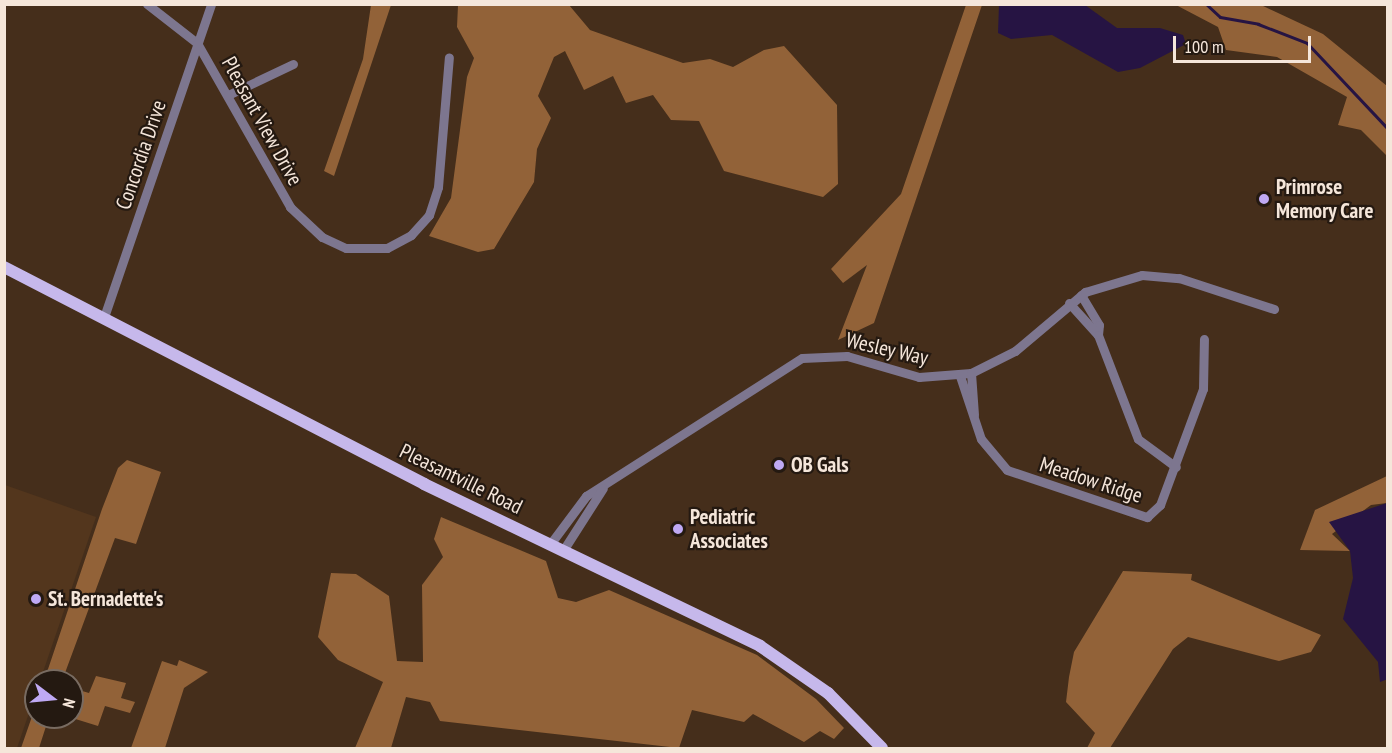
<!DOCTYPE html>
<html>
<head>
<meta charset="utf-8">
<style>
  body { margin:0 }
  #map { position:relative; width:1392px; height:753px; overflow:hidden; background:#452e1b; font-family:"PT Sans Narrow",sans-serif }
  div>[style] { position:absolute }
  .built>* { inset:0; background:#53361d }
  .forest>* { inset:0; background:#926238 }
  .water>* { inset:0; background:#261443 }
  .stream>* { height:3px; margin:-1.5px; padding:0 1.5px; transform-origin:1.5px; border-radius:1.5px; background:#261443 }
  .minor>* { height:9px; margin:-4.5px; padding:0 4.5px; transform-origin:4.5px; border-radius:4.5px; background:#7d768f }
  .major>* { height:12px; margin:-6px; padding:0 6px; transform-origin:6px; border-radius:6px; background:#c6b8eb }
  .dots>* { width:16px; height:16px; translate:-50% -50%; box-sizing:border-box; border:3px solid #241911; border-radius:50% }
  span { translate:-50% -50%; white-space:nowrap; text-align:center; line-height:1.15; -webkit-text-stroke:4.5px #241911; paint-order:stroke }
  .street-label { font-size:21px; color:#f5e6da }
  .poi-label { font-size:21px; color:#f5e6da; font-weight:700 }
  .left { translate:0 -50%; text-align:left }
  .frame { position:absolute; inset:0; border:6px solid #f5e6da; pointer-events:none }
  .north { position:absolute; left:24px; top:669px; width:60px; height:60px; box-sizing:border-box; background:#241911; border:2px solid #786b61; border-radius:50%; rotate:106deg; font-size:16px; font-weight:700; line-height:24px; text-align:center; color:#f5e6da }
  .north::after { content:''; display:block; margin:auto; width:21px; height:27px; background:#bfa9f4; clip-path:polygon(50% 0,100% 100%,50% 72%,0 100%) }
  .scale { position:absolute; left:1173px; top:36px; width:138px; height:27px; box-sizing:border-box; border:3px solid #f5e6da; border-top:0; padding-left:8px; font-size:18px; line-height:21px; white-space:nowrap; color:#f5e6da; -webkit-text-stroke:4px #241911; paint-order:stroke }
</style>
</head>
<body>
<div id="map">
  <div class="built">
    <div style="clip-path:polygon(5px 485px,96px 517px,17px 748px,4px 748px)"></div>
  </div>
  <div class="forest">
    <div style="clip-path:polygon(371px 5px,391px 5px,334px 176px,324px 171px,363px 59px)"></div>
    <div style="clip-path:polygon(458px 5px,569px 5px,590px 30px,683px 63px,710px 59px,733px 67px,764px 50px,784px 46px,837px 105px,838px 184px,823px 197px,724px 171px,699px 121px,671px 120px,653px 95px,626px 103px,613px 76px,584px 90px,565px 51px,554px 57px,538px 96px,551px 118px,537px 149px,534px 182px,494px 249px,478px 252px,429px 236px,451px 198px,467px 77px,474px 58px,457px 27px)"></div>
    <div style="clip-path:polygon(966px 5px,982px 5px,874px 323px,838px 340px,867px 265px,843px 283px,831px 269px,901px 194px)"></div>
    <div style="clip-path:polygon(1176px 5px,1261px 5px,1323px 34px,1387px 86px,1387px 156px,1361px 130px,1338px 125px,1347px 97px,1277px 57px,1226px 50px,1218px 27px)"></div>
    <div style="clip-path:polygon(127px 460px,161px 472px,136px 544px,115px 538px,62px 681px,44px 681px,102px 509px,118px 468px)"></div>
    <div style="clip-path:polygon(1387px 476px,1387px 503px,1371px 505px,1332px 534px,1350px 551px,1300px 550px,1315px 510px)"></div>
    <div style="clip-path:polygon(441px 517px,546px 561px,558px 598px,576px 602px,609px 590px,757px 655px,816px 699px,844px 728px,834px 739px,820px 731px,804px 742px,753px 714px,744px 722px,692px 710px,679px 748px,440px 721px,430px 702px,406px 697px,391px 748px,355px 748px,383px 682px,338px 660px,318px 637px,331px 573px,356px 574px,389px 596px,397px 661px,423px 662px,422px 585px,443px 557px,434px 539px)"></div>
    <div style="clip-path:polygon(1123px 571px,1192px 574px,1191px 580px,1321px 635px,1311px 652px,1279px 661px,1188px 637px,1173px 649px,1110px 748px,1087px 748px,1095px 733px,1066px 702px,1069px 677px,1074px 652px)"></div>
    <div style="clip-path:polygon(179px 660px,208px 672px,184px 688px,165px 748px,131px 748px,162px 661px,177px 666px)"></div>
    <div style="clip-path:polygon(96px 676px,126px 683px,121px 698px,135px 702px,130px 713px,105px 706px,98px 726px,69px 717px,72px 688px,89px 693px)"></div>
    <div style="clip-path:polygon(36px 705px,36px 717px,49px 717px,39px 748px,21px 748px)"></div>
  </div>
  <div class="water">
    <div style="clip-path:polygon(999px 5px,1085px 5px,1117px 28px,1160px 28px,1183px 35px,1186px 44px,1140px 68px,1118px 72px,1052px 35px,1011px 39px,998px 33px)"></div>
    <div style="clip-path:polygon(1387px 503px,1388px 679px,1380px 682px,1378px 662px,1343px 619px,1353px 578px,1350px 551px,1329px 522px)"></div>
  </div>
  <div class="stream">
    <div style="left:1206px;top:4px;width:19px;rotate:43deg"></div>
    <div style="left:1220px;top:17px;width:39px;rotate:10deg"></div>
    <div style="left:1258px;top:24px;width:53px;rotate:21.2deg"></div>
    <div style="left:1307px;top:43px;width:118px;rotate:46.7deg"></div>
  </div>
  <div class="minor">
    <div style="left:147px;top:4px;width:63px;rotate:38deg"></div>
    <div style="left:197px;top:43px;width:189px;rotate:60.4deg"></div>
    <div style="left:290px;top:207px;width:44px;rotate:43.2deg"></div>
    <div style="left:322px;top:237px;width:26px;rotate:25deg"></div>
    <div style="left:346px;top:248px;width:41px"></div>
    <div style="left:387px;top:248px;width:27px;rotate:-28deg"></div>
    <div style="left:411px;top:235px;width:27px;rotate:-48deg"></div>
    <div style="left:429px;top:215px;width:29px;rotate:-72deg"></div>
    <div style="left:438px;top:187px;width:130px;rotate:-85.2deg"></div>
    <div style="left:228px;top:95px;width:72px;rotate:-25.5deg"></div>
    <div style="left:1081px;top:295px;width:35px;rotate:59deg"></div>
    <div style="left:1099px;top:325px;width:10px;rotate:96deg"></div>
    <div style="left:1069px;top:303px;width:43px;rotate:47.8deg"></div>
    <div style="left:1098px;top:335px;width:111px;rotate:69deg"></div>
    <div style="left:1138px;top:439px;width:47px;rotate:36.4deg"></div>
    <div style="left:104px;top:317px;width:331px;rotate:-71.1deg"></div>
    <div style="left:971px;top:373px;width:42px;rotate:85.9deg"></div>
    <div style="left:960px;top:376px;width:66px;rotate:71.6deg"></div>
    <div style="left:981px;top:439px;width:40px;rotate:50deg"></div>
    <div style="left:1007px;top:470px;width:148px;rotate:18.6deg"></div>
    <div style="left:1147px;top:517px;width:18px;rotate:-43deg"></div>
    <div style="left:1160px;top:505px;width:124px;rotate:-69.7deg"></div>
    <div style="left:1203px;top:389px;width:50px;rotate:-88.9deg"></div>
    <div style="left:551px;top:543px;width:59px;rotate:-53.3deg"></div>
    <div style="left:586px;top:496px;width:256px;rotate:-32.6deg"></div>
    <div style="left:802px;top:358px;width:45px;rotate:-2.5deg"></div>
    <div style="left:847px;top:356px;width:75px;rotate:16.3deg"></div>
    <div style="left:919px;top:377px;width:52px;rotate:-4.4deg"></div>
    <div style="left:971px;top:373px;width:49px;rotate:-26.6deg"></div>
    <div style="left:1015px;top:351px;width:92px;rotate:-40.1deg"></div>
    <div style="left:1085px;top:292px;width:59px;rotate:-16.6deg"></div>
    <div style="left:1142px;top:275px;width:37px;rotate:5deg"></div>
    <div style="left:1179px;top:278px;width:100px;rotate:18.1deg"></div>
    <div style="left:564px;top:549px;width:72px;rotate:-57.4deg"></div>
  </div>
  <div class="major">
    <div style="left:4px;top:267px;width:473px;rotate:27.3deg"></div>
    <div style="left:424px;top:484px;width:373px;rotate:25.7deg"></div>
    <div style="left:760px;top:646px;width:83px;rotate:34.7deg"></div>
    <div style="left:828px;top:693px;width:77px;rotate:45.5deg"></div>
  </div>
  <div class="dots">
    <div style="left:1264px;top:199px;background:#bfa9f4"></div>
    <div style="left:779px;top:465px;background:#bfa9f4"></div>
    <div style="left:678px;top:529px;background:#bfa9f4"></div>
    <div style="left:36px;top:599px;background:#bfa9f4"></div>
  </div>
  <div class="street-label">
    <span style="left:262px;top:121px;rotate:61deg">Pleasant View Drive</span>
    <span style="left:141px;top:155px;rotate:-71deg">Concordia Drive</span>
    <span style="left:887px;top:349px;rotate:13deg">Wesley Way</span>
    <span style="left:461px;top:479px;rotate:26deg">Pleasantville Road</span>
    <span style="left:1091px;top:480px;rotate:18deg">Meadow Ridge</span>
  </div>
  <div class="poi-label">
    <span class="left" style="left:1276px;top:199px">Primrose<br>Memory Care</span>
    <span class="left" style="left:791px;top:465px">OB Gals</span>
    <span class="left" style="left:690px;top:529px">Pediatric<br>Associates</span>
    <span class="left" style="left:48px;top:599px">St. Bernadette's</span>
  </div>
  <div class="frame"></div>
  <div class="north">N</div>
  <div class="scale">100 m</div>
</div>
</body>
</html>
